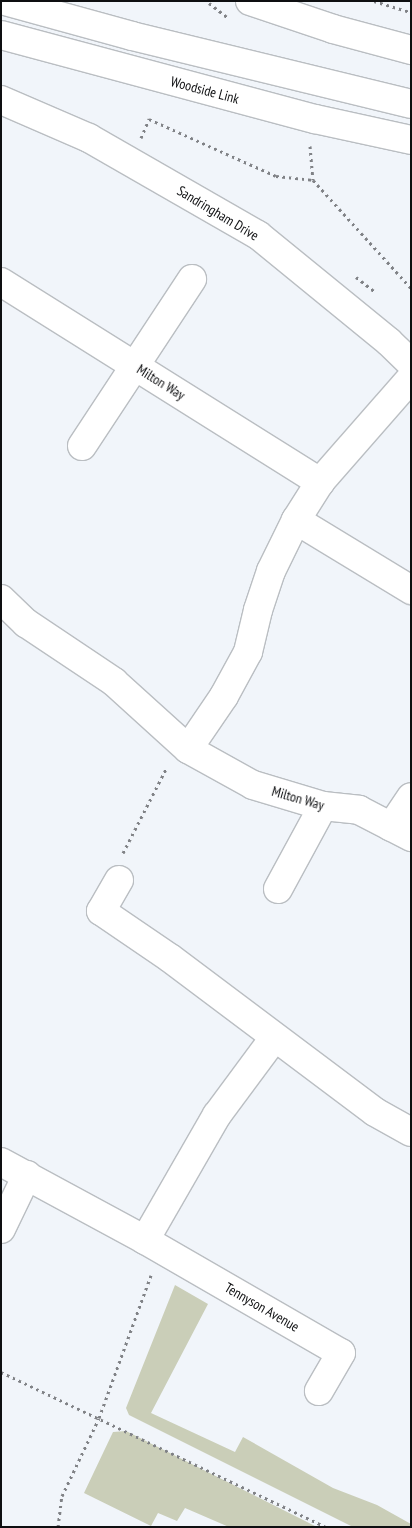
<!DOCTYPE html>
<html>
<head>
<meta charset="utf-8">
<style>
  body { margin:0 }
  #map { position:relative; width:412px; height:1528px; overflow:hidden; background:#f1f5fa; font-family:"PT Sans Narrow",sans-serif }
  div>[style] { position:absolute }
  .green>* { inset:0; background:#caceb8 }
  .path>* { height:3px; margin-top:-1.5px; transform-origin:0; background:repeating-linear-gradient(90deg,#808286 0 2.5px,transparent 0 6.5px) }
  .roads { filter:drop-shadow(1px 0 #babec2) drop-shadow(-1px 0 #babec2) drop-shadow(0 1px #babec2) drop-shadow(0 -1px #babec2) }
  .minor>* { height:28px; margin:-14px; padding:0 14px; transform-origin:14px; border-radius:14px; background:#fff }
  .major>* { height:28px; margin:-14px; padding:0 14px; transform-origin:14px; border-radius:14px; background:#fff }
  span { translate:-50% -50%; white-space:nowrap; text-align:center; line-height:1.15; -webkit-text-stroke:5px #fff; paint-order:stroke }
  .street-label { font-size:14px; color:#0e0f11 }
  .frame { position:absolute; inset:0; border:2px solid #0e0f11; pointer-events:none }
</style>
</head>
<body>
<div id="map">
  <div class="green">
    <div style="clip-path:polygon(175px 1285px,208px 1304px,151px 1413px,235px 1452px,243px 1437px,333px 1488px,377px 1505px,411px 1524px,411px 1527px,353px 1527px,129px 1415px,126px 1408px)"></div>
    <div style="clip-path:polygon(126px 1431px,317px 1527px,229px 1527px,185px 1508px,177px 1521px,158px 1513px,151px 1526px,84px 1493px,113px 1432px)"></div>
  </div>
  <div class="path">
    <div style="left:374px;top:1px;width:39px;rotate:17deg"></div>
    <div style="left:209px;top:3px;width:24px;rotate:38deg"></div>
    <div style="left:141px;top:138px;width:21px;rotate:-67deg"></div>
    <div style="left:149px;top:119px;width:139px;rotate:24.2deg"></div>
    <div style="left:276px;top:176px;width:37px;rotate:6deg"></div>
    <div style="left:310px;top:146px;width:34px;rotate:85deg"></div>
    <div style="left:313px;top:180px;width:146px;rotate:47.8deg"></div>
    <div style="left:356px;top:277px;width:24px;rotate:38deg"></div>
    <div style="left:123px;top:853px;width:97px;rotate:-62.9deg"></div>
    <div style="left:1px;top:1372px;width:360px;rotate:25.5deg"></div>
    <div style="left:58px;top:1527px;width:31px;rotate:-83deg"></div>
    <div style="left:62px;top:1496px;width:86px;rotate:-64.6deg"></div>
    <div style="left:99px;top:1418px;width:152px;rotate:-70deg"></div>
  </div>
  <div class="roads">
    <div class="minor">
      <div style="left:250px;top:1px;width:88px;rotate:18.6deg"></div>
      <div style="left:333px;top:29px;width:81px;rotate:15.1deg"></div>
      <div style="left:1px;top:100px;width:96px;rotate:23.4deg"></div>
      <div style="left:89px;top:138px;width:195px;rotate:29.9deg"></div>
      <div style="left:258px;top:235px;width:169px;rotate:39.2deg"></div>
      <div style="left:389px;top:342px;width:30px;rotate:44deg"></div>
      <div style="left:1px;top:282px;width:377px;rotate:32.1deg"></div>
      <div style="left:82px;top:446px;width:200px;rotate:-56.6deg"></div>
      <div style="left:296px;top:520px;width:135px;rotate:31.3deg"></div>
      <div style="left:1px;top:599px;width:35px;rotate:44deg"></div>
      <div style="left:26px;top:623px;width:106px;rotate:33.8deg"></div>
      <div style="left:114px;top:682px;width:100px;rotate:42.2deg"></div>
      <div style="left:188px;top:749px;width:74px;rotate:29deg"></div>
      <div style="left:253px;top:785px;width:73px;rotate:16.7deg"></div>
      <div style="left:323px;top:806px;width:36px;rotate:6deg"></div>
      <div style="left:359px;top:810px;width:59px;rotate:27.4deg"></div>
      <div style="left:188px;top:749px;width:64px;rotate:-55.8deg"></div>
      <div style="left:224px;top:696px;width:50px;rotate:-61.4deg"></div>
      <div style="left:248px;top:652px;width:43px;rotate:-76.6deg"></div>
      <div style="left:258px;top:610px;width:41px;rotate:-71.6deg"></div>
      <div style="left:271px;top:571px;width:57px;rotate:-63.9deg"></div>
      <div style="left:296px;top:520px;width:45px;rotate:-57.7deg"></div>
      <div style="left:320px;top:482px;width:138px;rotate:-48.8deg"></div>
      <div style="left:391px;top:827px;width:36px;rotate:-56deg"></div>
      <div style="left:119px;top:880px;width:36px;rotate:120deg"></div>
      <div style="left:101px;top:911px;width:83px;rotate:34.3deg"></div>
      <div style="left:170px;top:958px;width:256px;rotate:36.9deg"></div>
      <div style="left:375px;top:1112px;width:41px;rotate:29.1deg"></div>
      <div style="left:278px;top:889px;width:94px;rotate:-61.5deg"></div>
      <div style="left:1px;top:1162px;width:164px;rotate:28.4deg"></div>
      <div style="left:145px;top:1240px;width:226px;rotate:30deg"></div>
      <div style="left:341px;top:1353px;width:44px;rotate:120.1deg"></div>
      <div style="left:1px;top:1229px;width:60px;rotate:-64.3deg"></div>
      <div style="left:145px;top:1240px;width:144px;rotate:-60.1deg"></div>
      <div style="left:217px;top:1115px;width:96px;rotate:-53.5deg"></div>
    </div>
    <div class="major">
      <div style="left:5px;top:1px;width:132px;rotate:15.4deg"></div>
      <div style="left:132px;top:36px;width:287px;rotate:13.7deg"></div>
      <div style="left:1px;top:35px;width:325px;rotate:15deg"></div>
      <div style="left:315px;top:119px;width:98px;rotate:12.3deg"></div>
    </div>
  </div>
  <div class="street-label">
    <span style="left:205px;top:90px;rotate:15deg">Woodside Link</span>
    <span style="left:218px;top:213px;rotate:31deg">Sandringham Drive</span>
    <span style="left:161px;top:382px;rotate:32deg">Milton Way</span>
    <span style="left:298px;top:798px;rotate:16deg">Milton Way</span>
    <span style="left:262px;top:1307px;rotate:30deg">Tennyson Avenue</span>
  </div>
  <div class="frame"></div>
</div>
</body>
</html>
